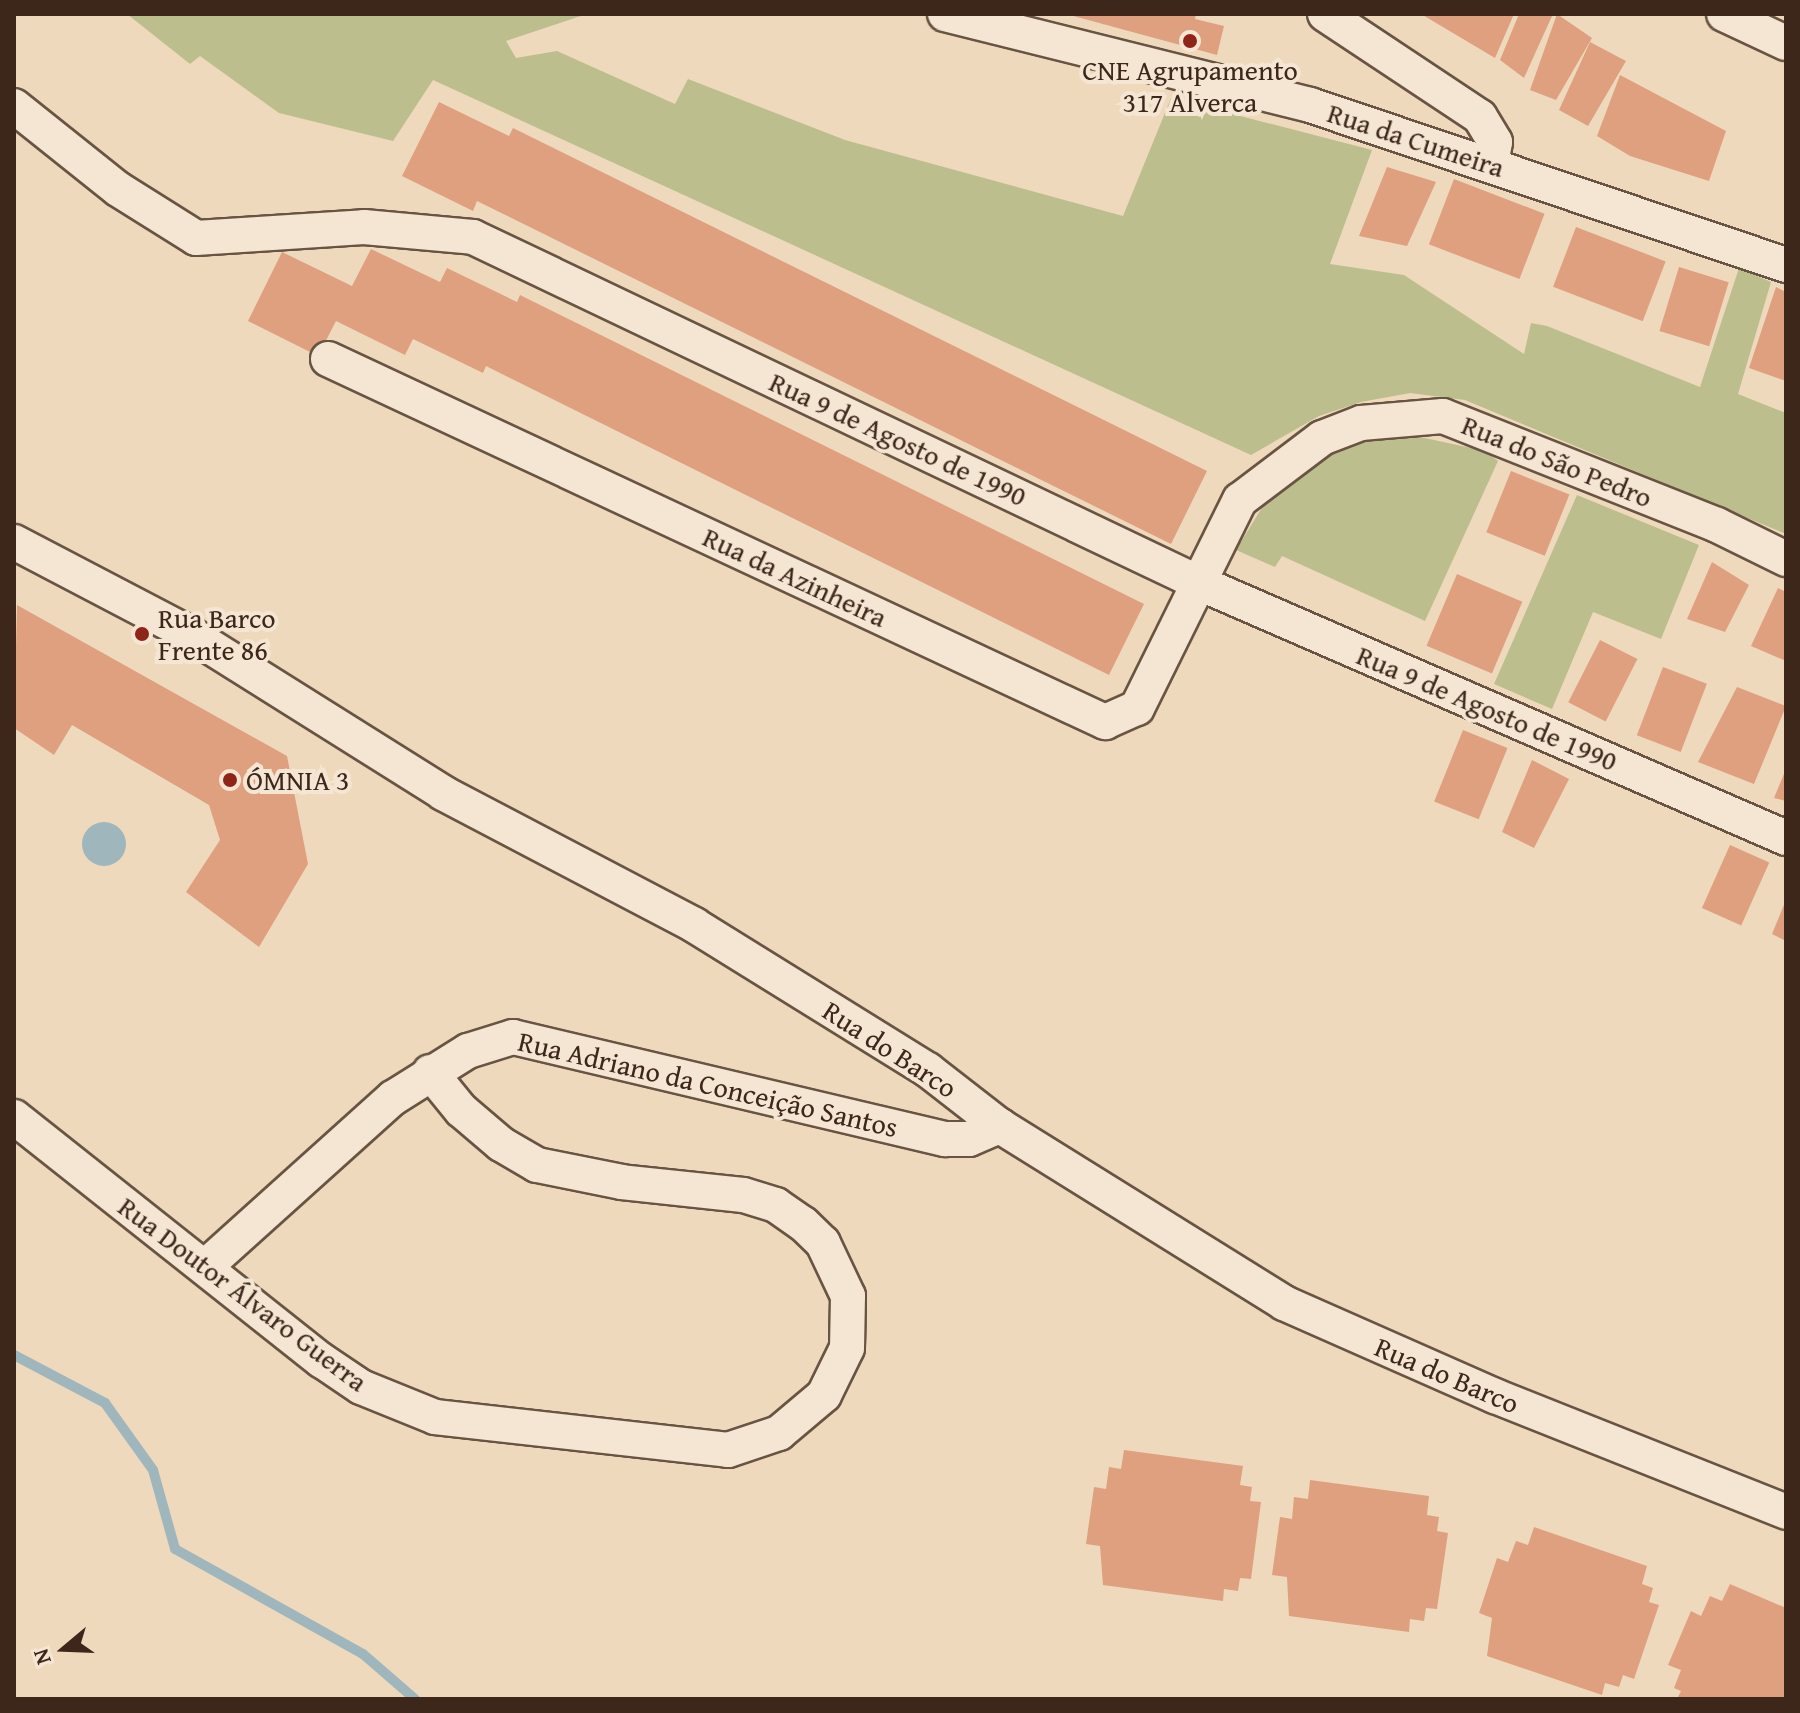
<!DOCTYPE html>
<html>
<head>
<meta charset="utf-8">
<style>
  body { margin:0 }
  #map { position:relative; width:1800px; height:1713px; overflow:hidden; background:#eed9bc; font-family:"Gentium Book Plus",serif }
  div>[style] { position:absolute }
  .green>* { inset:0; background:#bdbe8d }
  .water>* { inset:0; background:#9fb7bc }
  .round { border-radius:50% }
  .stream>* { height:10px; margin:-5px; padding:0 5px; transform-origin:5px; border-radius:5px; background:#9fb7bc }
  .building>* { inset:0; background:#dfa080; transform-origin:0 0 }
  .roads { filter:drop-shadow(2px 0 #695443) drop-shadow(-2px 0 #695443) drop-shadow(0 2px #695443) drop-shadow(0 -2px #695443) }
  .street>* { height:34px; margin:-17px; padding:0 17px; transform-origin:17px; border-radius:17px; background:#f4e6d3 }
  .dots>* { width:22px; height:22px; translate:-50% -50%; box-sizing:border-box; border:4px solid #f4e6d3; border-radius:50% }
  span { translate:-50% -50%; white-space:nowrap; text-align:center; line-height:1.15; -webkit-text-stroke:8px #f4e6d3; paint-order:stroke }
  .poi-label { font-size:28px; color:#3d271b }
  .left { translate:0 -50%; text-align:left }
  .street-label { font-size:28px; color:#3d271b }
  .frame { position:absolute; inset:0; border:16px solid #3d271b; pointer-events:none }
  .north { position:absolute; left:24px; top:1609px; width:80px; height:80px; -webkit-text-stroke:6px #f4e6d3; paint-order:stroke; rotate:251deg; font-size:22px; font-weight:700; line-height:32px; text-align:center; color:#3d271b }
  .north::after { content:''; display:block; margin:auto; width:28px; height:36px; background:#3d271b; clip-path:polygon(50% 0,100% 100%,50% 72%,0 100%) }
</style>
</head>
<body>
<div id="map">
  <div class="green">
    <div style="clip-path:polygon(127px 14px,573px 14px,581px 16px,506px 41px,516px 58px,557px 51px,675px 104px,688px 79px,845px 140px,1123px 216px,1171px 98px,1372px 150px,1330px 264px,1404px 275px,1524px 354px,1531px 323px,1547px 326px,1700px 387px,1739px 268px,1771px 282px,1738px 394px,1786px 413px,1786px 534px,1465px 400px,1410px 393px,1361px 402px,1319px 416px,1251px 455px,433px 80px,393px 141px,279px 113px,200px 56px,190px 64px)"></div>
    <div style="clip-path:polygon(1411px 435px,1485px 451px,1498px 461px,1425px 621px,1282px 556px,1275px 567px,1236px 550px,1266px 501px,1314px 461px,1359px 442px)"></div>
    <div style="clip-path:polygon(1577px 495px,1699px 545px,1661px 639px,1593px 612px,1552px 709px,1494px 684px)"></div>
  </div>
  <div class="water">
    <div class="round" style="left:82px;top:822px;width:44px;height:44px"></div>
  </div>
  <div class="stream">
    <div style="left:14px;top:1355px;width:103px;rotate:27.8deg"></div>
    <div style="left:105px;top:1403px;width:82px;rotate:54.4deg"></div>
    <div style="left:153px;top:1470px;width:82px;rotate:74.4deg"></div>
    <div style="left:175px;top:1549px;width:215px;rotate:29.2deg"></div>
    <div style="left:363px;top:1654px;width:69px;rotate:40.9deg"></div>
  </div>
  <div class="building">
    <div style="clip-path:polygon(1066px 14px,1196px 14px,1195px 19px,1224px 26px,1217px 55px)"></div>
    <div style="clip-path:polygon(1421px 14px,1514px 14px,1495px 58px)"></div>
    <div style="clip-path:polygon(1519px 14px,1552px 16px,1524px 78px,1500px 60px)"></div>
    <div style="clip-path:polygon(1557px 14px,1592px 38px,1556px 100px,1530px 90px)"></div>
    <div style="clip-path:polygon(1590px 42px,1626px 61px,1588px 126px,1559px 110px)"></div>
    <div style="clip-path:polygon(1620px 75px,1726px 131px,1709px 181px,1630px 156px,1597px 136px)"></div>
    <div style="clip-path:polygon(439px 102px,509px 136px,513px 128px,1207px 471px,1171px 544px,477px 201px,473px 211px,402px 176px)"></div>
    <div style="clip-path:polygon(1387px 167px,1436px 182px,1407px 246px,1359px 236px)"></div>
    <div style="left:1454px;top:179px;width:97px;height:70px;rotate:21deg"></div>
    <div style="left:1576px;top:227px;width:96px;height:64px;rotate:21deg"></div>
    <div style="clip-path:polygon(371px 249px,440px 282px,447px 268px,517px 302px,520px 295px,1144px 604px,1109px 675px,486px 366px,483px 373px,413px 339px,405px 355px,336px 321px,318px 356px,248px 321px,282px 252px,352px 286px)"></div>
    <div style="left:1679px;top:267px;width:52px;height:67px;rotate:17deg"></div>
    <div style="clip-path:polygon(1776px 287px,1786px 292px,1786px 381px,1749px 368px)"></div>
    <div style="left:1511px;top:471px;width:63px;height:66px;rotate:22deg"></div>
    <div style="clip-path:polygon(1712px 562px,1749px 585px,1725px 632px,1687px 619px)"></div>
    <div style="left:1457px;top:574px;width:71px;height:78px;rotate:23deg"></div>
    <div style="clip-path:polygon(1778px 588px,1786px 592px,1786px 661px,1751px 646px)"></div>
    <div style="clip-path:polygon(17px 605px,287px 756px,308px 864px,259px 947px,186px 892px,220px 840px,209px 805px,72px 725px,54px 755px,14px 728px)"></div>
    <div style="left:1600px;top:640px;width:42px;height:70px;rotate:27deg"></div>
    <div style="left:1663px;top:667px;width:47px;height:73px;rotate:21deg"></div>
    <div style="clip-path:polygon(1737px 687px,1786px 706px,1754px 784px,1698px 762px)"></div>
    <div style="left:1463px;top:730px;width:48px;height:77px;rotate:22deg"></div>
    <div style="clip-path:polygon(1532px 760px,1569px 779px,1534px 848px,1502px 832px)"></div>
    <div style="clip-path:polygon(1786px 769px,1786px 801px,1774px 798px)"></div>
    <div style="left:1730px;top:845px;width:43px;height:69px;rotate:24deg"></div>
    <div style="clip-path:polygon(1786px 900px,1786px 941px,1772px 934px)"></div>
    <div style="clip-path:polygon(1124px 1450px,1243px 1466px,1240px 1485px,1252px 1487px,1250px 1501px,1261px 1502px,1251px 1579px,1240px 1578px,1238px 1591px,1224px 1589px,1223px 1601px,1103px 1585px,1100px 1546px,1086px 1544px,1094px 1487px,1106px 1489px,1109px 1467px,1121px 1469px)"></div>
    <div style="clip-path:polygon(1310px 1480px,1429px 1496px,1427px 1515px,1439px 1517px,1437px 1531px,1448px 1533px,1437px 1609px,1426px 1608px,1424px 1621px,1410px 1619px,1409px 1632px,1289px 1616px,1287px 1577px,1272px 1575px,1280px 1517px,1292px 1519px,1294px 1497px,1308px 1499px)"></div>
    <div style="clip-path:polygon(1534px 1527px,1647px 1566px,1642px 1584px,1653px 1588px,1649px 1602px,1659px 1605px,1634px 1679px,1623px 1675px,1619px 1687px,1605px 1683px,1602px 1695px,1487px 1656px,1492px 1618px,1479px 1613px,1497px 1558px,1508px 1562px,1516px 1541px,1528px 1545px)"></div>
    <div style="clip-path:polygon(1730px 1584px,1786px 1608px,1786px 1699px,1677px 1699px,1681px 1691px,1674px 1688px,1681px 1670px,1668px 1665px,1691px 1611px,1701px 1616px,1710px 1596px,1722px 1601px)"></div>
  </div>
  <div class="roads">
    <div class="street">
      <div style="left:945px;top:14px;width:376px;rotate:14deg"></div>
      <div style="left:1310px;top:105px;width:502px;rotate:18.58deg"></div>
      <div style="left:1325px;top:14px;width:186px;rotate:33.6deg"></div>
      <div style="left:1480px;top:117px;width:29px;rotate:59deg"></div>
      <div style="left:1495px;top:142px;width:22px;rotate:100deg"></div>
      <div style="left:1724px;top:14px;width:68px;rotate:25.1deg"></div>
      <div style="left:14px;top:106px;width:133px;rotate:38.6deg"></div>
      <div style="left:118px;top:189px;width:92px;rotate:32.1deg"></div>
      <div style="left:196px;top:238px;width:168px;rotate:-3.7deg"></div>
      <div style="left:364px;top:227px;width:109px;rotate:5.2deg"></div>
      <div style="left:473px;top:237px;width:802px;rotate:25.48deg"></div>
      <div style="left:1197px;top:582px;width:642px;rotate:23.49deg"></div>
      <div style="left:328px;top:359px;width:858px;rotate:25.04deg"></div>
      <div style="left:1105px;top:722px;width:35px;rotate:-24deg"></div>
      <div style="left:1137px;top:708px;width:232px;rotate:-63.7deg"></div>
      <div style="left:1240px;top:500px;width:103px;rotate:-37.1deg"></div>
      <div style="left:1322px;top:438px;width:42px;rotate:-21deg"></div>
      <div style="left:1361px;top:423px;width:82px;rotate:-4.9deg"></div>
      <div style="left:1443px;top:416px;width:295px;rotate:21.7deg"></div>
      <div style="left:1717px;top:525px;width:77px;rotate:26.2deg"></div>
      <div style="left:14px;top:542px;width:199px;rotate:27.6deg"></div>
      <div style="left:190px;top:634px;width:299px;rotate:32.1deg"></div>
      <div style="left:443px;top:793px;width:284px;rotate:27.7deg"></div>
      <div style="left:694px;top:925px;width:275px;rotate:31.8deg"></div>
      <div style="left:928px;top:1070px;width:91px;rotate:37.9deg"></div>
      <div style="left:1000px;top:1126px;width:335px;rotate:31.9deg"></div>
      <div style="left:1284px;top:1303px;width:231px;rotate:23.8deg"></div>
      <div style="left:1495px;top:1396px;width:313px;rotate:21.7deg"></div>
      <div style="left:14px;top:1117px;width:392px;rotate:38.4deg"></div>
      <div style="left:321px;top:1360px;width:48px;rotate:34deg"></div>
      <div style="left:361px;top:1387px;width:80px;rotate:22.1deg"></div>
      <div style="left:435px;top:1417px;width:295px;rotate:6.4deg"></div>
      <div style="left:728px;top:1450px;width:54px;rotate:-18.4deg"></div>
      <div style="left:779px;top:1433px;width:59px;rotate:-40.2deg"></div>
      <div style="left:824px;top:1395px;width:52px;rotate:-63.9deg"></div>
      <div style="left:847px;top:1348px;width:52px;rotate:-88.9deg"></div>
      <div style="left:848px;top:1296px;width:59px;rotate:-115.3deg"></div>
      <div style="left:823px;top:1243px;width:28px;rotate:-136deg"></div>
      <div style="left:803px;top:1224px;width:33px;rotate:-145deg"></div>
      <div style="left:776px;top:1205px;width:34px;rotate:-163deg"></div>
      <div style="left:743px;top:1195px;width:122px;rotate:-173.9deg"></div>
      <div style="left:622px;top:1182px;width:87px;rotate:-168.7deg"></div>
      <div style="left:537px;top:1165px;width:42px;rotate:-149.7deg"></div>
      <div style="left:501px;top:1144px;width:52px;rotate:-139.6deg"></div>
      <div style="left:461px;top:1110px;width:49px;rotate:-129.2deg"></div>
      <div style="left:205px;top:1267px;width:253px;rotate:-42deg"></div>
      <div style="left:393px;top:1098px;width:89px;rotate:-32.1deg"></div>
      <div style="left:468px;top:1051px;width:47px;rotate:-17.3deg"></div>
      <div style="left:513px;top:1037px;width:444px;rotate:13.3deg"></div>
      <div style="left:945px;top:1139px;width:24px"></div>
      <div style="left:969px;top:1139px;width:34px;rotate:-23deg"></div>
    </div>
  </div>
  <div class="dots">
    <div style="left:1190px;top:41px;background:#8f2418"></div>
    <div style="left:142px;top:634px;background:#8f2418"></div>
    <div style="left:230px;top:780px;background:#8f2418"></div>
  </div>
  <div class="poi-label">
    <span style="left:1190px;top:86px">CNE Agrupamento<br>317 Alverca</span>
    <span class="left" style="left:158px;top:634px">Rua Barco<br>Frente 86</span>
    <span class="left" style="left:246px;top:780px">ÓMNIA 3</span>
  </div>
  <div class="street-label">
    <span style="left:1416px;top:140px;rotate:18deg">Rua da Cumeira</span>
    <span style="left:898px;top:439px;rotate:25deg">Rua 9 de Agosto de 1990</span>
    <span style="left:1557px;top:461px;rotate:22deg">Rua do São Pedro</span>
    <span style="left:795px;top:577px;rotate:25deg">Rua da Azinheira</span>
    <span style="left:1487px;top:708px;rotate:23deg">Rua 9 de Agosto de 1990</span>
    <span style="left:890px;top:1049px;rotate:33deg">Rua do Barco</span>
    <span style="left:708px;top:1084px;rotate:13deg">Rua Adriano da Conceição Santos</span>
    <span style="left:243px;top:1294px;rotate:37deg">Rua Doutor Álvaro Guerra</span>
    <span style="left:1447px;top:1375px;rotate:23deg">Rua do Barco</span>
  </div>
  <div class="frame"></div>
  <div class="north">N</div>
</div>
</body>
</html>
